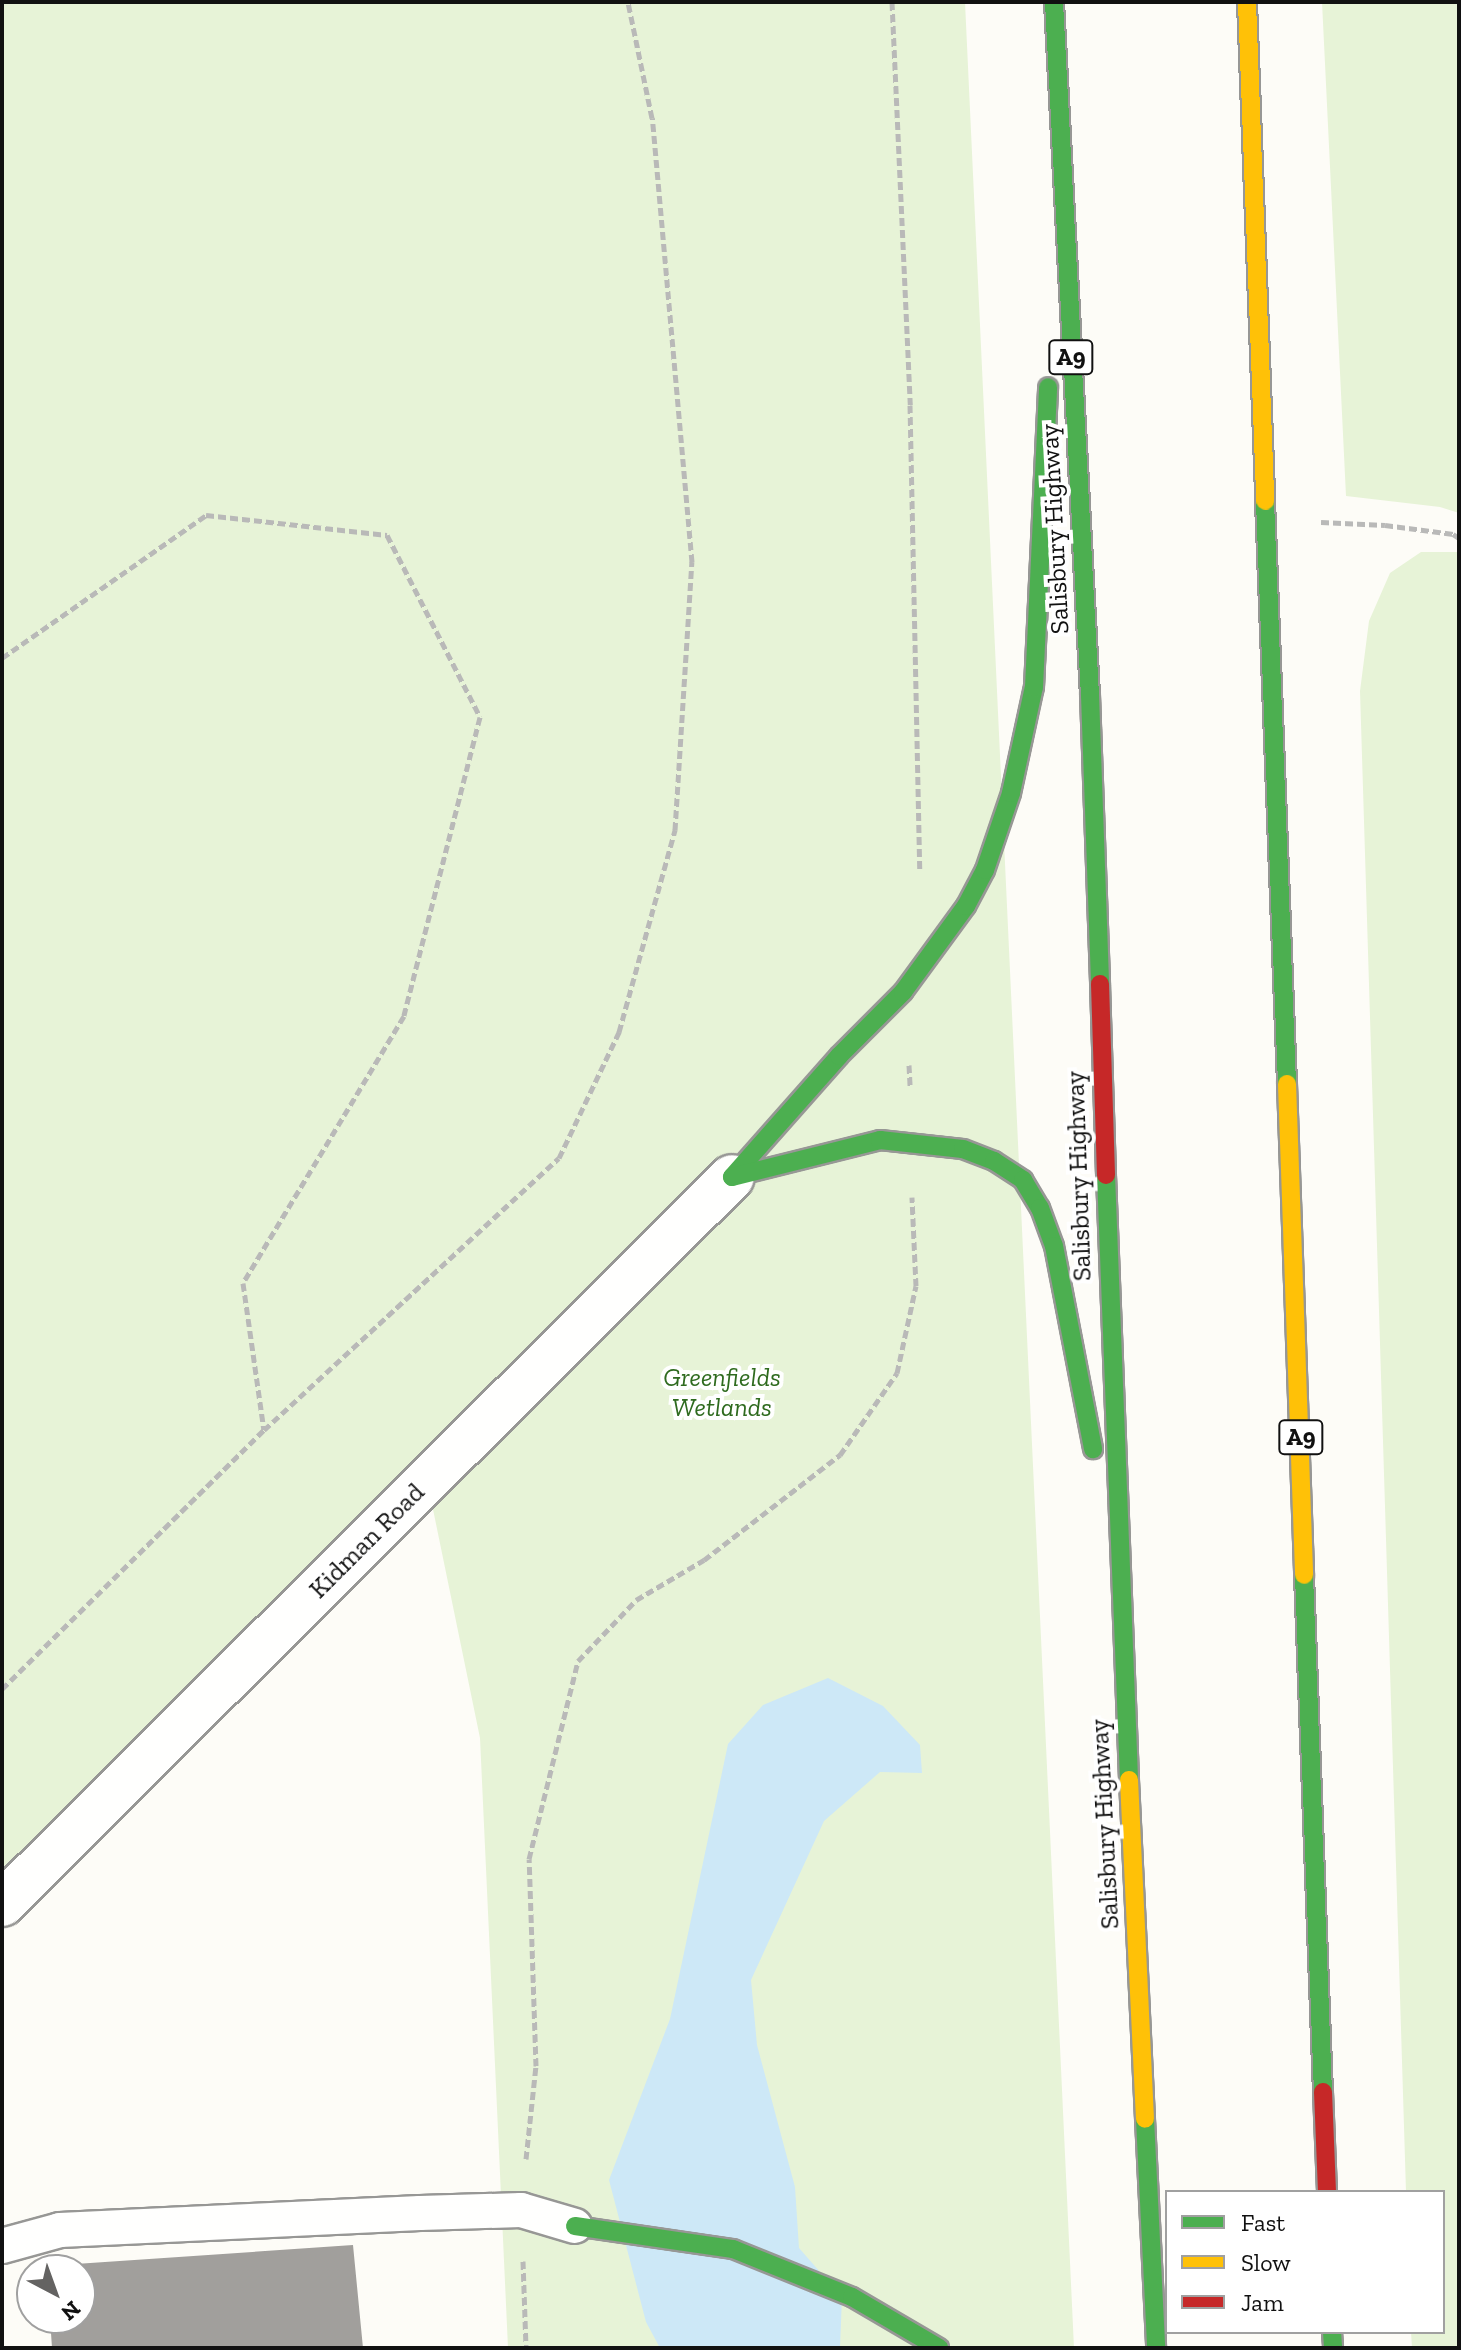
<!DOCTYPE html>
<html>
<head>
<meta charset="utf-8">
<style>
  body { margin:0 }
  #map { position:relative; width:1461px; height:2350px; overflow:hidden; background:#fdfcf7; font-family:"Zilla Slab",serif }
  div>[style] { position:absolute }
  .green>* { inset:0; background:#e7f3d7 }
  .water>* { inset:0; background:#cde8f7 }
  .building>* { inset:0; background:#a19f9c }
  .path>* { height:5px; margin-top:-2.5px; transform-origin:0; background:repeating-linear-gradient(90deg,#b9b9b8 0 8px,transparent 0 12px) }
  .roads { filter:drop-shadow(2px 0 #979795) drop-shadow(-2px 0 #979795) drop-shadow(0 2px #979795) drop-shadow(0 -2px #979795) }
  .lane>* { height:34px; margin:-17px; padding:0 17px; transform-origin:17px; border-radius:17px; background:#fffffe }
  .street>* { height:44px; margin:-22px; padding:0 22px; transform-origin:22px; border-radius:22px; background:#fffffe }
  .fast>* { height:18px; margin:-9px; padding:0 9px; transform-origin:9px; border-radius:9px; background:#4caf50 }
  .slow>* { height:18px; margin:-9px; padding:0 9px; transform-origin:9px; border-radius:9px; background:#ffc107 }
  .jam>* { height:18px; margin:-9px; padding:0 9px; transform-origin:9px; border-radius:9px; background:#c62828 }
  span { translate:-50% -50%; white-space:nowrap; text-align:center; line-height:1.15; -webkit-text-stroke:8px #fff; paint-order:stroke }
  .shield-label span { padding:2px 6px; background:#fff; border:2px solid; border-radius:6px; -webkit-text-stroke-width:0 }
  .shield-label { font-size:24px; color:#111; font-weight:700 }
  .street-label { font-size:26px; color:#111 }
  .park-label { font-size:26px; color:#2f6b1f; font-style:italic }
  .frame { position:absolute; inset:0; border:4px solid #111; pointer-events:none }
  .legend { position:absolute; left:1165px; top:2190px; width:280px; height:144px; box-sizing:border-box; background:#fff; border:2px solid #a0a0a0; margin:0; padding:10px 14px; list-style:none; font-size:24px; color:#111 }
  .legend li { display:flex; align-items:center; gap:16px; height:40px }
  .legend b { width:40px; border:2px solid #a0a0a0 }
  .north { position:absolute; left:16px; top:2254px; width:80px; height:80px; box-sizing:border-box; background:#fff; border:2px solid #a0a0a0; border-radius:50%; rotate:139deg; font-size:22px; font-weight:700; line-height:32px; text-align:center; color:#111 }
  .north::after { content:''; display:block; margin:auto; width:28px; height:36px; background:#646362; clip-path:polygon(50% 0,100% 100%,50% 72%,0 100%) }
</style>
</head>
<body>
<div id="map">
  <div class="green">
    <div style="clip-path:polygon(2px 2px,965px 2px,1074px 2348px,508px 2348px,480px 1738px,428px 1485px,2px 1904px)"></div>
    <div style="clip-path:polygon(1322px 2px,1459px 2px,1459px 513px,1440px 507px,1346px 496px)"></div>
    <div style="clip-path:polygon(1421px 552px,1459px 552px,1459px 2348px,1412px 2348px,1411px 2332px,1443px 2332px,1443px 2192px,1406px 2192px,1360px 691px,1369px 621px,1390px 573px)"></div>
  </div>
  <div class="water">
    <div style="clip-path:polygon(828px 1678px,883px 1706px,920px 1745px,922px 1773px,880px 1772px,824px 1821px,751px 1980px,757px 2045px,795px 2187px,799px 2248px,842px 2297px,840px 2348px,660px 2348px,646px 2322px,609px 2180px,670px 2019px,728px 1744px,763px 1705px)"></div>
  </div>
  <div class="building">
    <div style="clip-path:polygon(353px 2245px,363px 2348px,52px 2348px,50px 2318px,80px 2318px,80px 2270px,46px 2270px,46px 2266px)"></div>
  </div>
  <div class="path">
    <div style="left:892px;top:2px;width:403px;rotate:87.4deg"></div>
    <div style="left:910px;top:405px;width:465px;rotate:88.8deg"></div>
    <div style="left:1321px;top:522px;width:64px;rotate:2.7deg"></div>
    <div style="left:1385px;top:525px;width:69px;rotate:7.5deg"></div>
    <div style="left:1453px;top:534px;width:7px;rotate:34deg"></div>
    <div style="left:2px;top:658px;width:249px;rotate:-35deg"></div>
    <div style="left:206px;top:515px;width:182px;rotate:6.3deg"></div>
    <div style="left:387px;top:535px;width:204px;rotate:62.9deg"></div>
    <div style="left:480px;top:717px;width:309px;rotate:104.3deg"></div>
    <div style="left:404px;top:1016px;width:312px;rotate:121.1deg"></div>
    <div style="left:243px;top:1283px;width:148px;rotate:81.9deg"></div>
    <div style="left:909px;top:1065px;width:22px;rotate:87deg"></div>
    <div style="left:2px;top:1689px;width:368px;rotate:-44.7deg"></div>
    <div style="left:264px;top:1430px;width:401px;rotate:-42.7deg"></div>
    <div style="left:559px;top:1158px;width:140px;rotate:-64.5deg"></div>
    <div style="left:619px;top:1032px;width:210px;rotate:-74.5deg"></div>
    <div style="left:675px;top:830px;width:269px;rotate:-86.4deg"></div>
    <div style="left:692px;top:562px;width:446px;rotate:-95.1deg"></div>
    <div style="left:652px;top:118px;width:118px;rotate:-101.7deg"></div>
    <div style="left:526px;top:2159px;width:94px;rotate:-83.9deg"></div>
    <div style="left:536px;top:2066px;width:207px;rotate:-91.9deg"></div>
    <div style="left:529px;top:1859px;width:204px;rotate:-76.1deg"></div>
    <div style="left:578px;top:1661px;width:84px;rotate:-46.4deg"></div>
    <div style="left:636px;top:1600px;width:79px;rotate:-30.5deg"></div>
    <div style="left:704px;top:1560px;width:172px;rotate:-37.7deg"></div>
    <div style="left:840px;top:1455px;width:100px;rotate:-55.2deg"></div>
    <div style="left:897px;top:1373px;width:89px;rotate:-77.7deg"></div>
    <div style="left:916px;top:1286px;width:89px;rotate:-92.6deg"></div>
    <div style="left:523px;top:2261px;width:87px;rotate:88deg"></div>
  </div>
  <div class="roads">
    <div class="lane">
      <div style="left:2px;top:2246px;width:60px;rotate:-15.4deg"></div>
      <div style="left:60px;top:2230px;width:360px;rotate:-2.7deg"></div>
      <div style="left:420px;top:2213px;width:101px;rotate:-1.7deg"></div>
      <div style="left:521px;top:2210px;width:56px;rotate:16.5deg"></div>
    </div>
    <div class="street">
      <div style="left:2px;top:1904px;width:1030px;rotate:-44.88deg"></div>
    </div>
    <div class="fast">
      <div style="left:1054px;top:2px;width:694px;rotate:87.03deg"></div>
      <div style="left:1090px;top:695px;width:289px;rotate:88deg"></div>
      <div style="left:1265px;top:501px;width:583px;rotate:87.84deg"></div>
      <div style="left:1106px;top:1175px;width:605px;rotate:87.82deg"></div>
      <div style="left:732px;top:1177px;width:162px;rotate:-48.5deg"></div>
      <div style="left:839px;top:1056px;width:91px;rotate:-45deg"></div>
      <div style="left:903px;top:992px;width:107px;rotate:-53.8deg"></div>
      <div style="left:966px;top:906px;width:41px;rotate:-62.2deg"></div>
      <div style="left:985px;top:870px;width:81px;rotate:-71.3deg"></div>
      <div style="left:1011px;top:793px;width:108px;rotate:-77.8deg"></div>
      <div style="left:1034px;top:687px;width:300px;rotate:-87.3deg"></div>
      <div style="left:732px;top:1177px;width:153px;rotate:-14deg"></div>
      <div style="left:880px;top:1140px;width:83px;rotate:6.2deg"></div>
      <div style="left:963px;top:1149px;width:33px;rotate:21deg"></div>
      <div style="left:994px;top:1161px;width:35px;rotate:33deg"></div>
      <div style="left:1023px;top:1180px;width:33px;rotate:59deg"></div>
      <div style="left:1040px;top:1208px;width:40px;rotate:69.8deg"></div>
      <div style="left:1054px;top:1246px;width:207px;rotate:79.1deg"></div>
      <div style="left:1304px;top:1575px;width:517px;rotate:87.9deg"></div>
      <div style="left:1145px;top:2119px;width:229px;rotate:87.2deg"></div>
      <div style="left:575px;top:2226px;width:160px;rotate:8.3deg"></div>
      <div style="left:733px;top:2249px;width:128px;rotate:22deg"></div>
      <div style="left:852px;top:2297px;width:101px;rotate:30.4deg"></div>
      <div style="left:1332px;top:2332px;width:16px;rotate:86deg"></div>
    </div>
    <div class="slow">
      <div style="left:1247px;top:2px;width:499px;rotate:87.9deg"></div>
      <div style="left:1287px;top:1084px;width:491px;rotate:88deg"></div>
      <div style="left:1129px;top:1780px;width:339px;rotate:87.3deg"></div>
    </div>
    <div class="jam">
      <div style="left:1100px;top:984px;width:191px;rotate:88.2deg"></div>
      <div style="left:1323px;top:2092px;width:100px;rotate:87.7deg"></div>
    </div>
  </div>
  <div class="shield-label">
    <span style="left:1071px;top:357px">A9</span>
    <span style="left:1301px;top:1437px">A9</span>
  </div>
  <div class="street-label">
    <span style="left:1055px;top:529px;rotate:-93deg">Salisbury Highway</span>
    <span style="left:1079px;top:1176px;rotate:-92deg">Salisbury Highway</span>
    <span style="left:367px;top:1541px;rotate:-45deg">Kidman Road</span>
    <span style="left:1105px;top:1824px;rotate:-93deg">Salisbury Highway</span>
  </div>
  <div class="park-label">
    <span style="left:722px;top:1393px">Greenfields<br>Wetlands</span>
  </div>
  <div class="frame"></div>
  <ul class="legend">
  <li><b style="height:10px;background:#4caf50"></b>Fast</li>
  <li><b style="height:10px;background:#ffc107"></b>Slow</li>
  <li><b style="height:10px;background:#c62828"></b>Jam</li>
  </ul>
  <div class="north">N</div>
</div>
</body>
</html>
